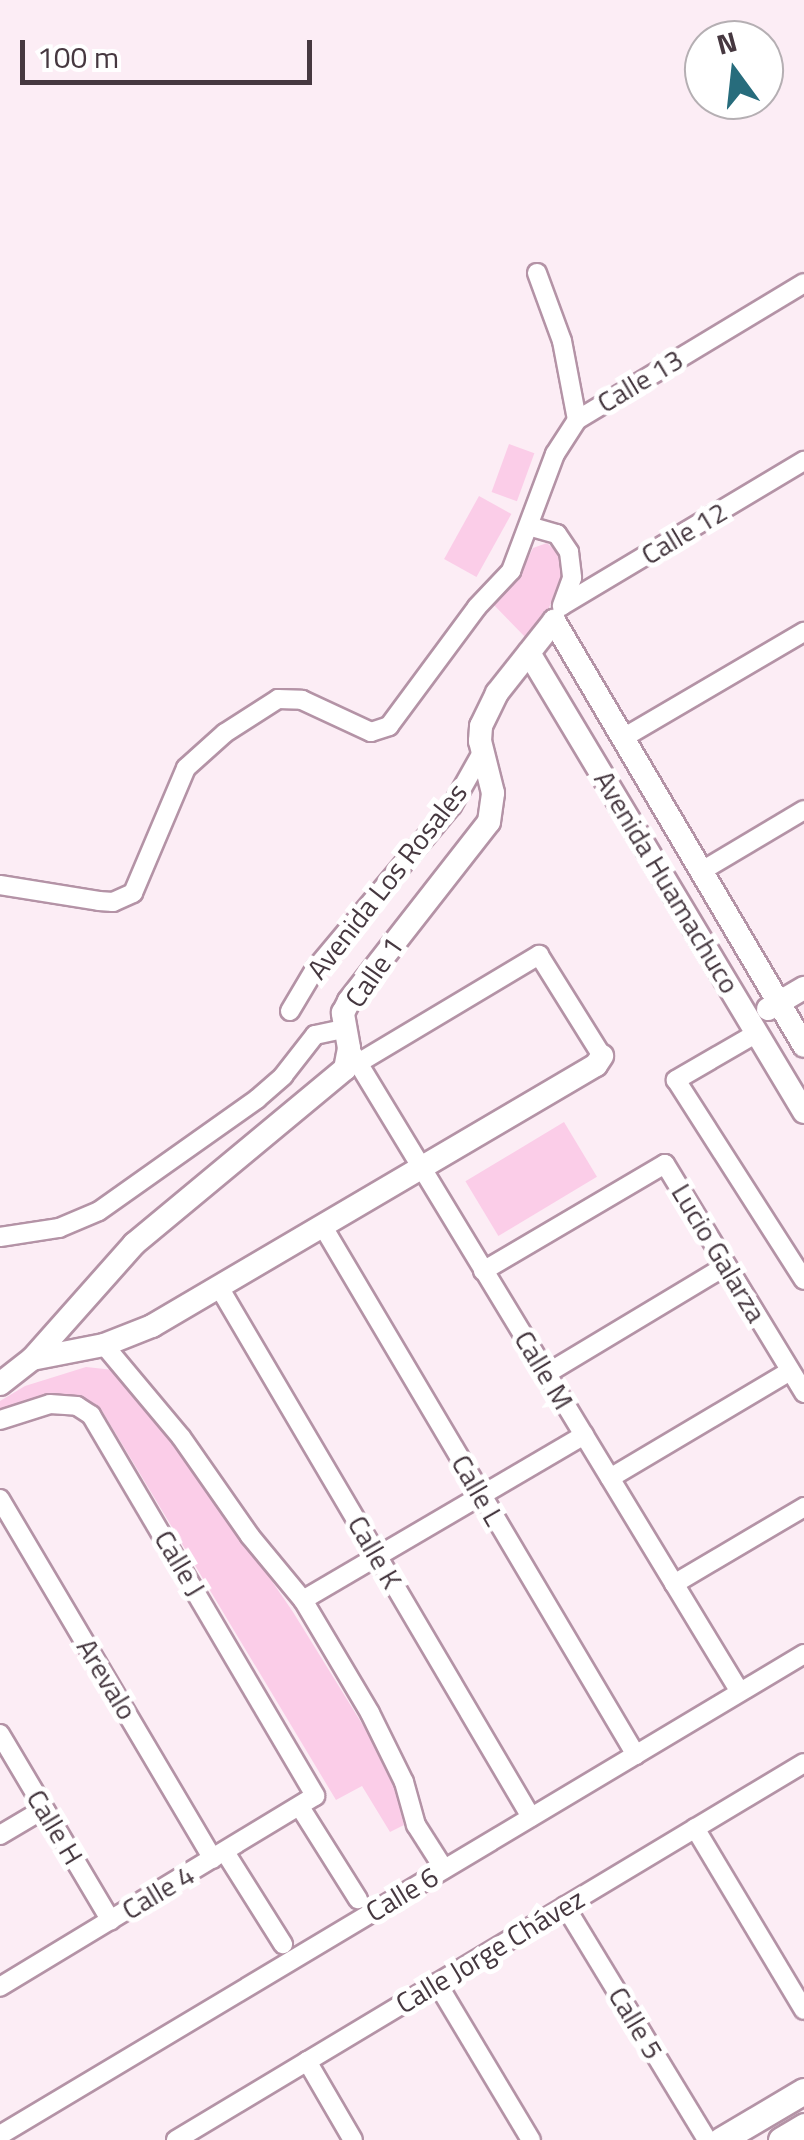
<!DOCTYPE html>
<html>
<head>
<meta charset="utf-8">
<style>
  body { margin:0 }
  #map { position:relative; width:804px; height:2140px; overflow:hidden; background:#fcedf5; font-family:"Titillium Web",sans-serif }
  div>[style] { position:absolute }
  .green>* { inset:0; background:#fbcde8; transform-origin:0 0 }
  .roads { filter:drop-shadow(2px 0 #b493a6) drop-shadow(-2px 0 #b493a6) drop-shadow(0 2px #b493a6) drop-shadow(0 -2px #b493a6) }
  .minor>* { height:18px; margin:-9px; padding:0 9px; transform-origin:9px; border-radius:9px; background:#fff }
  .tertiary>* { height:22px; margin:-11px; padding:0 11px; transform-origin:11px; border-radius:11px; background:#fff }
  .secondary>* { height:25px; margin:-12.5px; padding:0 12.5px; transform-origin:12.5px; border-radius:12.5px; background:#fff }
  span { translate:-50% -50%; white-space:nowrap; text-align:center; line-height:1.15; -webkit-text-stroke:10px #fff; paint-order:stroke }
  .street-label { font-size:28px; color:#463840 }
  .north { position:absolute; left:684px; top:20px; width:100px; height:100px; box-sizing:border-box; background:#fff; border:2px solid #b5afb3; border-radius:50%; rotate:345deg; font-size:28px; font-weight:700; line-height:40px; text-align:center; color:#463840 }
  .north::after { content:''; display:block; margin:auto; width:35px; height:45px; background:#276c7c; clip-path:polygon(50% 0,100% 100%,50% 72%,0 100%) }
  .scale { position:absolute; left:20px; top:40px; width:292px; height:45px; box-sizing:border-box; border:5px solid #463840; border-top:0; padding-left:12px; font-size:30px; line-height:35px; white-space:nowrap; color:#463840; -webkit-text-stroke:8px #fff; paint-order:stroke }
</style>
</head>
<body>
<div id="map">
  <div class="green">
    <div style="left:509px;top:444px;width:27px;height:51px;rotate:20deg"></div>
    <div style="left:479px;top:496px;width:37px;height:72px;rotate:29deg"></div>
    <div style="clip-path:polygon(547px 543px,558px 553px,561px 576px,547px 613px,527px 639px,491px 602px,517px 580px,533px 548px)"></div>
    <div style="left:564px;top:1122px;width:64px;height:115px;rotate:59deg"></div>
    <div style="clip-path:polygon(86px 1367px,114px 1370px,184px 1453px,293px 1612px,390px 1769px,404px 1825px,390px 1832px,362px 1786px,336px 1800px,101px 1409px,81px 1397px,47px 1395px,0 1412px,0 1401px,25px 1386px)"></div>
  </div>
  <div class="roads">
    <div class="minor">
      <div style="left:537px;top:273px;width:72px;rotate:69.8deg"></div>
      <div style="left:562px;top:341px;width:80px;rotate:79.2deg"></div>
      <div style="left:532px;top:527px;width:26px;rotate:16deg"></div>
      <div style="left:557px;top:534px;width:22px;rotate:56deg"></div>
      <div style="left:569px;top:552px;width:26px;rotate:83deg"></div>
      <div style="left:572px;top:578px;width:30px;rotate:110deg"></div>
      <div style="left:563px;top:605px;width:281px;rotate:-30.9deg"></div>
      <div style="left:623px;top:738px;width:210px;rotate:-30.4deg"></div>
      <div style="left:700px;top:872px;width:121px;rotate:-30.8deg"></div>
      <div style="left:0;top:885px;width:100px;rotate:9.2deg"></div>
      <div style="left:99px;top:901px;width:14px;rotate:4deg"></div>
      <div style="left:113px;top:902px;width:22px;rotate:-24deg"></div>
      <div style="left:133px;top:893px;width:136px;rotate:-67deg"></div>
      <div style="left:186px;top:768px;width:52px;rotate:-41.9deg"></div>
      <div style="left:225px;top:733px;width:63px;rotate:-32.7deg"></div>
      <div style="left:278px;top:699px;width:24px;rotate:2deg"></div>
      <div style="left:302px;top:700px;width:76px;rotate:24.9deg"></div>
      <div style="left:371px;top:732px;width:19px;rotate:-18deg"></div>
      <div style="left:389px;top:726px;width:148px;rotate:-53.5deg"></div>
      <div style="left:477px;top:607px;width:50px;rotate:-46.6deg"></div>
      <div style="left:511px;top:571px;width:125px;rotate:-69.4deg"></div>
      <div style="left:555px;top:454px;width:40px;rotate:-57.1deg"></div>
      <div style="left:577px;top:420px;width:265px;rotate:-31.1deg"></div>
      <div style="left:290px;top:1011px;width:49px;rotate:-59.2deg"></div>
      <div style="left:315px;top:969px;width:213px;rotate:-50deg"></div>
      <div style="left:452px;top:806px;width:63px;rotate:-60.6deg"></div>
      <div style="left:757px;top:1033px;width:94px;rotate:149.9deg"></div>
      <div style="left:676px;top:1080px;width:237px;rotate:57.4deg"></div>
      <div style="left:349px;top:1048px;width:753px;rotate:58.74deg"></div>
      <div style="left:360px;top:1062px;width:209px;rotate:-30.9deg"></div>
      <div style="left:539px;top:955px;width:119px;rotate:58deg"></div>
      <div style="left:322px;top:1225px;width:616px;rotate:59.36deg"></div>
      <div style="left:0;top:1237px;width:60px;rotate:-8.7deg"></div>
      <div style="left:59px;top:1228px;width:43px;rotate:-23deg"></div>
      <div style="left:99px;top:1211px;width:194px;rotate:-35.3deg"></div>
      <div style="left:257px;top:1099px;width:35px;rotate:-41deg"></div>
      <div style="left:283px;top:1076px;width:52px;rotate:-52deg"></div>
      <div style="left:315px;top:1035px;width:30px;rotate:-12deg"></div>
      <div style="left:483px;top:1271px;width:211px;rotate:-30.5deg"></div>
      <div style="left:665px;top:1164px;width:268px;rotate:58.7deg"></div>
      <div style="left:219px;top:1287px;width:615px;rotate:59.52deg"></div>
      <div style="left:104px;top:1345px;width:120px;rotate:50.1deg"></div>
      <div style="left:181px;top:1437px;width:121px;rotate:55.1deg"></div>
      <div style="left:250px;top:1536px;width:83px;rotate:50.4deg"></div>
      <div style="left:303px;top:1600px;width:131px;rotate:59.3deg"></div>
      <div style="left:370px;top:1713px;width:77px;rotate:63.8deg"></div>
      <div style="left:404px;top:1782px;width:45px;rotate:74.4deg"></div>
      <div style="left:416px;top:1825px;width:52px;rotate:57.5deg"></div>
      <div style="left:546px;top:1374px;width:210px;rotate:-31deg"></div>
      <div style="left:0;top:1420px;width:52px;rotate:-17.7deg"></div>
      <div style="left:50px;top:1404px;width:27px;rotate:4deg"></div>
      <div style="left:77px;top:1406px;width:17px;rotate:33deg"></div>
      <div style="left:91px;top:1415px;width:442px;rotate:59.5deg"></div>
      <div style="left:315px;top:1796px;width:368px;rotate:148.8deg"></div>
      <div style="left:610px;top:1478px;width:209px;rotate:-30.7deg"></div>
      <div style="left:0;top:1499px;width:418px;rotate:59.4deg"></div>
      <div style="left:674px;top:1584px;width:151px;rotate:-30.6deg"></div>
      <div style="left:303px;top:1600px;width:326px;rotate:-30.4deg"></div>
      <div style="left:0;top:1734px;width:217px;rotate:59.3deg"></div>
      <div style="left:300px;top:1807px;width:109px;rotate:57.8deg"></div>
      <div style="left:695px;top:1828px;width:212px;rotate:59.1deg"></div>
      <div style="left:0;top:1835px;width:51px;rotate:-30.6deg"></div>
      <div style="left:225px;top:1852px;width:109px;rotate:57.8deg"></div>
      <div style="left:565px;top:1906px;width:274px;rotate:58.7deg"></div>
      <div style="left:437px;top:1983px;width:183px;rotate:59.1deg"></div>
      <div style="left:307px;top:2061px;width:91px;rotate:59.8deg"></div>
      <div style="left:0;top:2135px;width:937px;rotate:-30.89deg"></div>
      <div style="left:176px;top:2140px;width:732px;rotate:-30.98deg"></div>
    </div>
    <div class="tertiary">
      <div style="left:529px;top:653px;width:535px;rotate:59.07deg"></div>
      <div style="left:768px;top:1009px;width:42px;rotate:-30.3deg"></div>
      <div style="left:32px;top:1359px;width:154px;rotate:-48.4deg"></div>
      <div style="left:134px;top:1244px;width:274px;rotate:-39.7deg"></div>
      <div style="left:345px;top:1069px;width:21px;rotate:-79deg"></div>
      <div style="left:349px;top:1048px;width:36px;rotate:-100deg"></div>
      <div style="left:343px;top:1013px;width:13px;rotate:-63deg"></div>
      <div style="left:349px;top:1001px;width:227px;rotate:-52deg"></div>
      <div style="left:489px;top:822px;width:29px;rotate:-82deg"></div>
      <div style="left:493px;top:793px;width:54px;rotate:-104deg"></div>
      <div style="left:480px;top:741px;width:15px;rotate:-86deg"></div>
      <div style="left:481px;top:726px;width:37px;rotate:-64deg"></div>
      <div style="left:497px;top:693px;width:92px;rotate:-51.6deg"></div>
      <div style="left:554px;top:621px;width:493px;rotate:59.5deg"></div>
      <div style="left:0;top:1384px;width:41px;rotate:-38deg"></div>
      <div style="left:32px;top:1359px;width:73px;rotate:-11deg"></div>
      <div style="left:104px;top:1345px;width:52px;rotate:-21.6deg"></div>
      <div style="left:152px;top:1326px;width:515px;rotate:-30.45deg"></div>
      <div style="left:596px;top:1065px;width:11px;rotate:-56deg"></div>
    </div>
    <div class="secondary">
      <div style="left:721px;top:2140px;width:96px;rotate:-30.6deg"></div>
      <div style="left:781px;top:2140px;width:27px;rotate:-31deg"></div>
    </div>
  </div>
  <div class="street-label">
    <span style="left:640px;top:381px;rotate:-31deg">Calle 13</span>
    <span style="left:684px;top:533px;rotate:-31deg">Calle 12</span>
    <span style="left:387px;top:881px;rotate:-52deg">Avenida Los Rosales</span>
    <span style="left:667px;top:882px;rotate:59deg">Avenida Huamachuco</span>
    <span style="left:374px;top:972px;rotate:-55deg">Calle 1</span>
    <span style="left:719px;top:1253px;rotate:59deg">Lucio Galarza</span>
    <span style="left:544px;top:1370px;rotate:59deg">Calle M</span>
    <span style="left:478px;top:1490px;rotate:60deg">Calle L</span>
    <span style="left:375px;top:1552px;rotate:60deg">Calle K</span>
    <span style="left:180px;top:1563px;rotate:59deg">Calle J</span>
    <span style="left:107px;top:1679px;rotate:59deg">Arevalo</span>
    <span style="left:55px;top:1827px;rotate:59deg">Calle H</span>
    <span style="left:158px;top:1892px;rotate:-31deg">Calle 4</span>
    <span style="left:402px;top:1894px;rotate:-31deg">Calle 6</span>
    <span style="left:490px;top:1951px;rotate:-31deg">Calle Jorge Chávez</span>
    <span style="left:636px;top:2023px;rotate:59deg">Calle 5</span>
  </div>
  <div class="north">N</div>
  <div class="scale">100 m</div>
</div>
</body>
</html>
